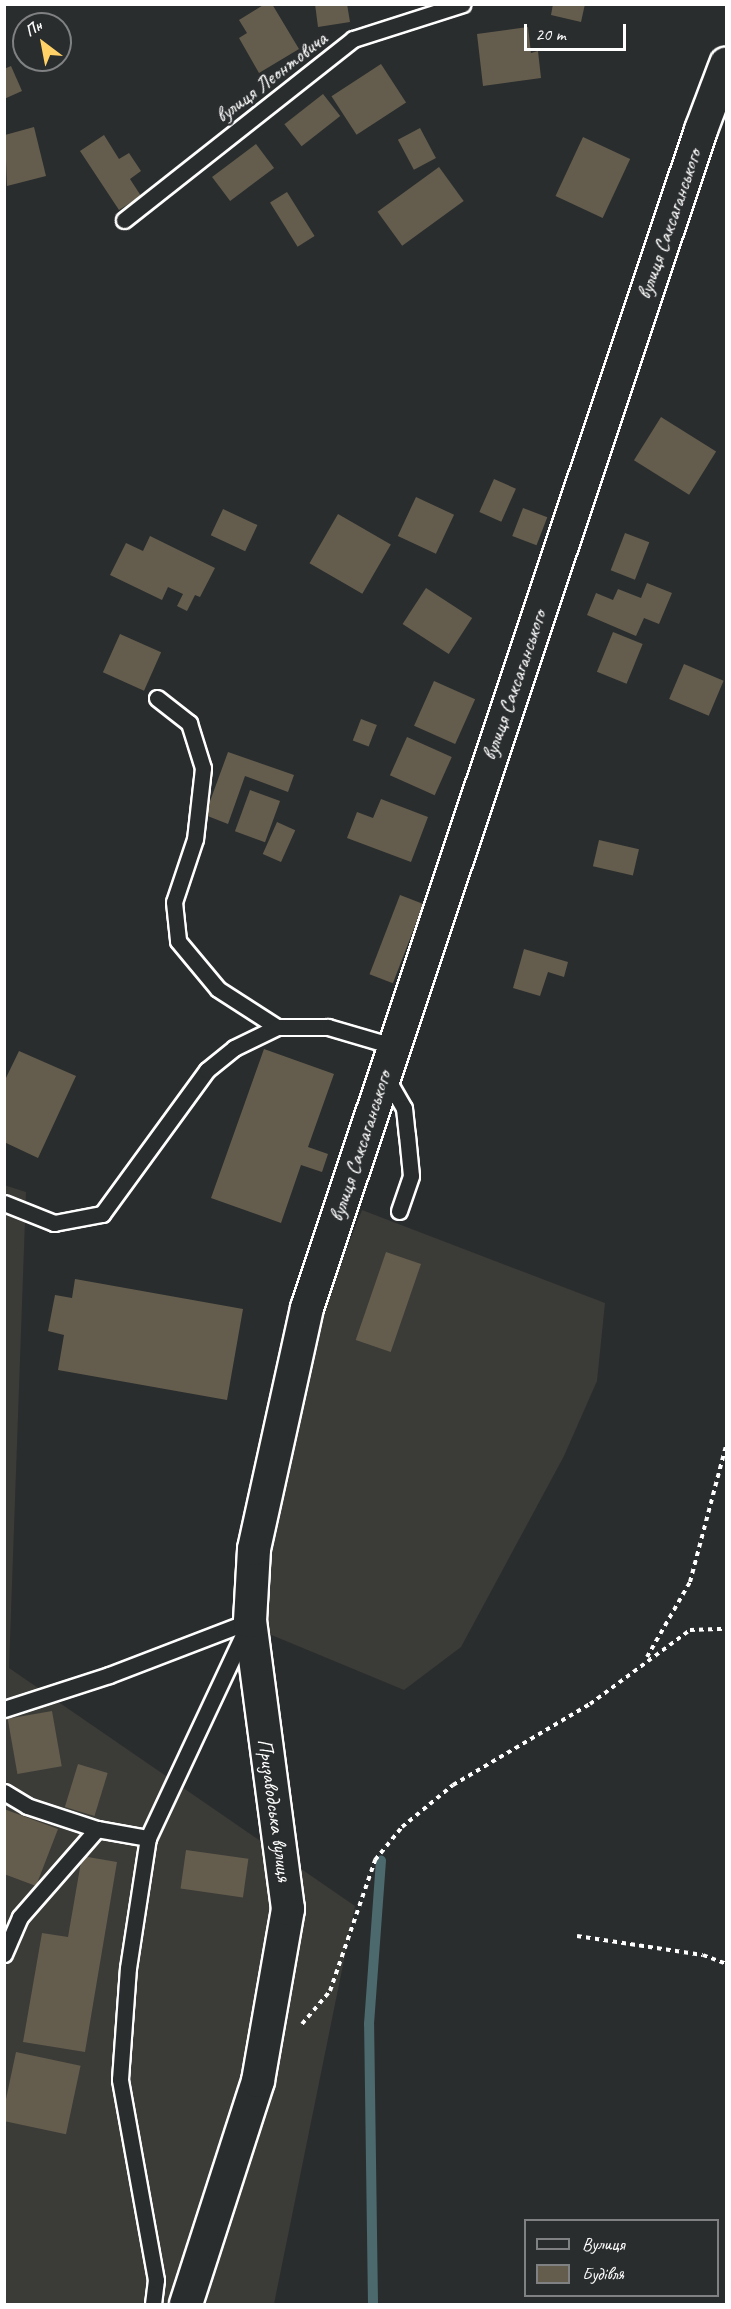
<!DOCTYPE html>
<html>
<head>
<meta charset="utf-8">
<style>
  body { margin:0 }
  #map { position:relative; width:731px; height:2309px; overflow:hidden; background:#2a2d2e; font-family:Caveat,sans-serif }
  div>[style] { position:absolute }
  .built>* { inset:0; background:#3b3b37 }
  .stream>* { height:10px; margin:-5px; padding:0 5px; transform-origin:5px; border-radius:5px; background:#4c6a6e }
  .building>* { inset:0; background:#645d4d; transform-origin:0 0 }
  .path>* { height:4px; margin-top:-2px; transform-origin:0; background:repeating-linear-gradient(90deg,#fff 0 4.5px,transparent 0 9px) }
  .roads { filter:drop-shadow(2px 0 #fff) drop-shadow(-2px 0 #fff) drop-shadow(0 2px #fff) drop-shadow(0 -2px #fff) }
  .lane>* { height:15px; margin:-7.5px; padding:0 7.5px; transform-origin:7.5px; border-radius:7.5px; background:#2a2d2e }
  .street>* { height:32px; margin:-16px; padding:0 16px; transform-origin:16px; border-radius:16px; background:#2a2d2e }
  span { translate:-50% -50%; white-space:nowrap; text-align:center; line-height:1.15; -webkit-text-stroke:4.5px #2a2d2e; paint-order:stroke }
  .street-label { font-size:21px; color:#fff }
  .frame { position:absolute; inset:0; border:6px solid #fff; pointer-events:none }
  .legend { position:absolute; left:524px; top:2219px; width:195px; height:78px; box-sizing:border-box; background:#2a2d2e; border:2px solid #7f8182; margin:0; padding:8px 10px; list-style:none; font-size:18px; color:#fff }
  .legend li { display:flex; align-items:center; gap:12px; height:30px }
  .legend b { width:30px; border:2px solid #7f8182 }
  .north { position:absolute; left:12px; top:12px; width:60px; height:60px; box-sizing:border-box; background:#2a2d2e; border:2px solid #7f8182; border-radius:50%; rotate:328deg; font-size:16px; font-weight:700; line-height:24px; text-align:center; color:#fff }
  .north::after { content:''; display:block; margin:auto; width:21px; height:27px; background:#ffd166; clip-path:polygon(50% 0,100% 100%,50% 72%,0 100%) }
  .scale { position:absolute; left:524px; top:24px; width:102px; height:27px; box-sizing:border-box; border:3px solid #fff; border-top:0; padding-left:8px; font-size:18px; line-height:21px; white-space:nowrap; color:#fff; -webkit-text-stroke:4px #2a2d2e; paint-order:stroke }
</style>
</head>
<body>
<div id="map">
  <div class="built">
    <div style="clip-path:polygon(4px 1185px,26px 1192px,9px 1668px,355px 1906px,274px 2304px,5px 2304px)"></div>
    <div style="clip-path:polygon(362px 1210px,605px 1303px,597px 1381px,564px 1456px,461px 1647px,404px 1690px,257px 1629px,313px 1333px)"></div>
  </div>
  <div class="stream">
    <div style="left:373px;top:2304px;width:280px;rotate:-90.8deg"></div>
    <div style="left:369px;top:2024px;width:164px;rotate:-85.8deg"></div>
  </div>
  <div class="building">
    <div style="clip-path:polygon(265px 4px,272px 4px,299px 49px,259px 73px,239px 38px,247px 33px,239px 20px)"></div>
    <div style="clip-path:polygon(315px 4px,347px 4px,350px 22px,318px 27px)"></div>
    <div style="clip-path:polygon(553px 4px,585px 4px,581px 22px,551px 15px)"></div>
    <div style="clip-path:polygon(528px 27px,531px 53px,538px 51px,541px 78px,483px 86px,477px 34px)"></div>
    <div style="left:381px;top:64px;width:46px;height:59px;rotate:57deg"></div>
    <div style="clip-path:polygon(11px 66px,22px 91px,4px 99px,4px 69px)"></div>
    <div style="left:323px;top:94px;width:28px;height:49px;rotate:52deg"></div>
    <div style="clip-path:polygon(34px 127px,46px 176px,7px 186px,5px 135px)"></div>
    <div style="left:420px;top:128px;width:34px;height:25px;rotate:62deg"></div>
    <div style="clip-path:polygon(104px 135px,119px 159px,129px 153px,141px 171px,130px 179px,141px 196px,119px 210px,80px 151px)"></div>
    <div style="left:583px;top:137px;width:52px;height:65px;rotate:25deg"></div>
    <div style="left:256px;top:144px;width:30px;height:55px;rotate:53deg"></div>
    <div style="left:439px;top:167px;width:42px;height:76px;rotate:54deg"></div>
    <div style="left:287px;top:192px;width:52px;height:20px;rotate:58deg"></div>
    <div style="left:661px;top:417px;width:65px;height:51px;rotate:32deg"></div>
    <div style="left:494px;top:479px;width:24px;height:36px;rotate:24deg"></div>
    <div style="left:416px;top:497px;width:42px;height:43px;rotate:25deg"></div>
    <div style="left:523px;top:508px;width:26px;height:30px;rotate:21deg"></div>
    <div style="left:223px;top:509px;width:38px;height:29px;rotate:25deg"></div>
    <div style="left:338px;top:514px;width:61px;height:57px;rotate:30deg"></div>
    <div style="left:625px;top:533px;width:26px;height:40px;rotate:21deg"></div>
    <div style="clip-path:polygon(150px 536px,215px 568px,200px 597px,195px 595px,187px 611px,177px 606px,183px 594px,168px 587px,162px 600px,110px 575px,126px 543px,143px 551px)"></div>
    <div style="clip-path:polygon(647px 583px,672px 593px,659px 624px,644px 618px,636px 636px,587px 615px,596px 593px,613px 600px,618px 589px,641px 598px)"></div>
    <div style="left:426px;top:588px;width:55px;height:43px;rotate:33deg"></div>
    <div style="left:613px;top:632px;width:32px;height:43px;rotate:22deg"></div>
    <div style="left:120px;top:634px;width:45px;height:42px;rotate:24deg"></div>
    <div style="left:684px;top:664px;width:43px;height:38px;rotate:23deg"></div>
    <div style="left:434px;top:681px;width:45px;height:49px;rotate:24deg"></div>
    <div style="left:361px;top:719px;width:17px;height:23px;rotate:21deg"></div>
    <div style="left:407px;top:737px;width:49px;height:42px;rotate:24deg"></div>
    <div style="clip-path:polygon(228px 752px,294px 775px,288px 792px,245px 776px,228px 824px,205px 815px)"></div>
    <div style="left:250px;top:790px;width:32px;height:44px;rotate:20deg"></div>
    <div style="clip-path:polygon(381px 799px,428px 817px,411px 862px,347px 838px,357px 812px,373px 818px)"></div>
    <div style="left:277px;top:822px;width:20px;height:35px;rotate:24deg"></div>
    <div style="left:599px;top:840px;width:41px;height:27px;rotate:13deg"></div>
    <div style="left:400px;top:895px;width:25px;height:85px;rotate:21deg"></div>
    <div style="clip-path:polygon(524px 949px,568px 962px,564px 977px,548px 972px,540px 996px,513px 988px)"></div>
    <div style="clip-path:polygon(264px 1049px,334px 1074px,308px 1147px,328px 1154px,322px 1172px,301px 1165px,281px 1223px,211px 1198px)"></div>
    <div style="clip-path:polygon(19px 1051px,76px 1076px,38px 1158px,4px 1142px,4px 1082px)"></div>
    <div style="left:386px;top:1252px;width:37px;height:93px;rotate:19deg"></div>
    <div style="clip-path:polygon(75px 1279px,243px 1309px,227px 1400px,58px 1370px,64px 1335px,48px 1331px,55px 1295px,72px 1298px)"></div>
    <div style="left:52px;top:1711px;width:56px;height:45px;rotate:80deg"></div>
    <div style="left:78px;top:1764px;width:31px;height:45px;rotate:17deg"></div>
    <div style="clip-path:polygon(4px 1809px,58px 1829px,36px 1886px,4px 1874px)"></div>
    <div style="left:186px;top:1850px;width:63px;height:39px;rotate:8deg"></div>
    <div style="clip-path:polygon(82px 1856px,117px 1862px,85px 2052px,23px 2042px,42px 1933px,68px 1937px)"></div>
    <div style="left:16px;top:2052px;width:66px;height:70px;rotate:12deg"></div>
  </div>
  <div class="path">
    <div style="left:647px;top:1657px;width:86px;rotate:-60.2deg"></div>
    <div style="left:690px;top:1582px;width:141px;rotate:-75.2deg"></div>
    <div style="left:577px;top:1936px;width:127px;rotate:8.6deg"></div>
    <div style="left:703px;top:1955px;width:25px;rotate:21deg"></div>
    <div style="left:302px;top:2024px;width:43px;rotate:-49.7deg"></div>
    <div style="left:330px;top:1991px;width:139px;rotate:-71deg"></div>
    <div style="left:375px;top:1860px;width:43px;rotate:-50.7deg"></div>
    <div style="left:402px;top:1827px;width:66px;rotate:-39.5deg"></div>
    <div style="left:453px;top:1785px;width:159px;rotate:-30.6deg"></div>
    <div style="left:590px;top:1704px;width:124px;rotate:-36.5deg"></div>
    <div style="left:690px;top:1630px;width:36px;rotate:-2deg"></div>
  </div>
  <div class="roads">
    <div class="lane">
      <div style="left:124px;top:220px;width:292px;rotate:-38.3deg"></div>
      <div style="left:353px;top:39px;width:115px;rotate:-17.7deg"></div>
      <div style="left:157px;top:698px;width:41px;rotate:38deg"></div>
      <div style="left:189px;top:723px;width:47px;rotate:72.7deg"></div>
      <div style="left:203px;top:768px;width:71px;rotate:96.4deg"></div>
      <div style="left:195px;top:839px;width:66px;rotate:108.4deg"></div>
      <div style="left:174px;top:902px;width:39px;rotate:84deg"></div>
      <div style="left:178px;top:941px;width:62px;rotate:50.2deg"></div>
      <div style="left:218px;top:989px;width:70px;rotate:32.8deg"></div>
      <div style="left:386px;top:1077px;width:36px;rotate:60deg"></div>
      <div style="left:404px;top:1108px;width:27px;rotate:84deg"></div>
      <div style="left:407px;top:1135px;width:41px;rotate:84.4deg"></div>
      <div style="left:411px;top:1176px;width:37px;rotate:109deg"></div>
      <div style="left:4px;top:1203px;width:54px;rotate:21.8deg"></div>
      <div style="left:54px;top:1223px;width:49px;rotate:-10.6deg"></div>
      <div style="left:102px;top:1214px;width:178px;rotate:-53.9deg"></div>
      <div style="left:207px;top:1070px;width:35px;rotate:-39deg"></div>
      <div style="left:234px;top:1048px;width:48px;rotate:-26deg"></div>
      <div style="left:277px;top:1027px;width:51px"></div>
      <div style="left:328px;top:1027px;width:68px;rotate:16.3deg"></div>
      <div style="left:4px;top:1709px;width:110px;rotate:-17.9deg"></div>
      <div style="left:109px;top:1675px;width:151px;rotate:-21deg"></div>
      <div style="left:4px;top:1792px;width:27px;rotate:31deg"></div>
      <div style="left:27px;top:1806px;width:74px;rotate:18.2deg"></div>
      <div style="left:97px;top:1829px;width:52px;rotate:10deg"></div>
      <div style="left:4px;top:1954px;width:40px;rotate:-66.6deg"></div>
      <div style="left:20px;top:1917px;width:117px;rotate:-48.8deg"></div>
      <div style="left:153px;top:2304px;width:24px;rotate:-83deg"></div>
      <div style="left:156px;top:2280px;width:204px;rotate:-100.2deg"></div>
      <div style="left:120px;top:2079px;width:111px;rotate:-85.9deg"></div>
      <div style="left:128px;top:1968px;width:132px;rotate:-81.3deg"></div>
      <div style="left:148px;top:1838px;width:231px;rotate:-64.9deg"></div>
    </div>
    <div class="street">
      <div style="left:186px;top:2304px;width:234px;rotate:-72.1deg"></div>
      <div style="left:258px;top:2081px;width:175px;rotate:-80.1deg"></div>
      <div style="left:288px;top:1909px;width:290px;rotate:-97.5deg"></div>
      <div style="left:250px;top:1621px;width:72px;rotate:-86.8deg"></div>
      <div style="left:254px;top:1549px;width:247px;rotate:-77.6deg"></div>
      <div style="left:307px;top:1308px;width:1242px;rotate:-71.51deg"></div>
      <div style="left:701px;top:130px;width:71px;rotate:-69.3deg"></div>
    </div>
  </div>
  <div class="street-label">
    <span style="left:271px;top:77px;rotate:-38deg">вулиця Леонтовича</span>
    <span style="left:669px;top:224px;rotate:-71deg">вулиця Саксаганського</span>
    <span style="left:514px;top:685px;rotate:-71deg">вулиця Саксаганського</span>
    <span style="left:360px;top:1146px;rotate:-72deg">вулиця Саксаганського</span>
    <span style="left:275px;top:1810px;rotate:82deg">Призаводська вулиця</span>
  </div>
  <div class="frame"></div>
  <ul class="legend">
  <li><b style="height:8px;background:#2a2d2e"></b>Вулиця</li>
  <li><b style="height:16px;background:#645d4d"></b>Будівля</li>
  </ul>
  <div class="north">Пн</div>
  <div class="scale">20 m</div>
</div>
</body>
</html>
